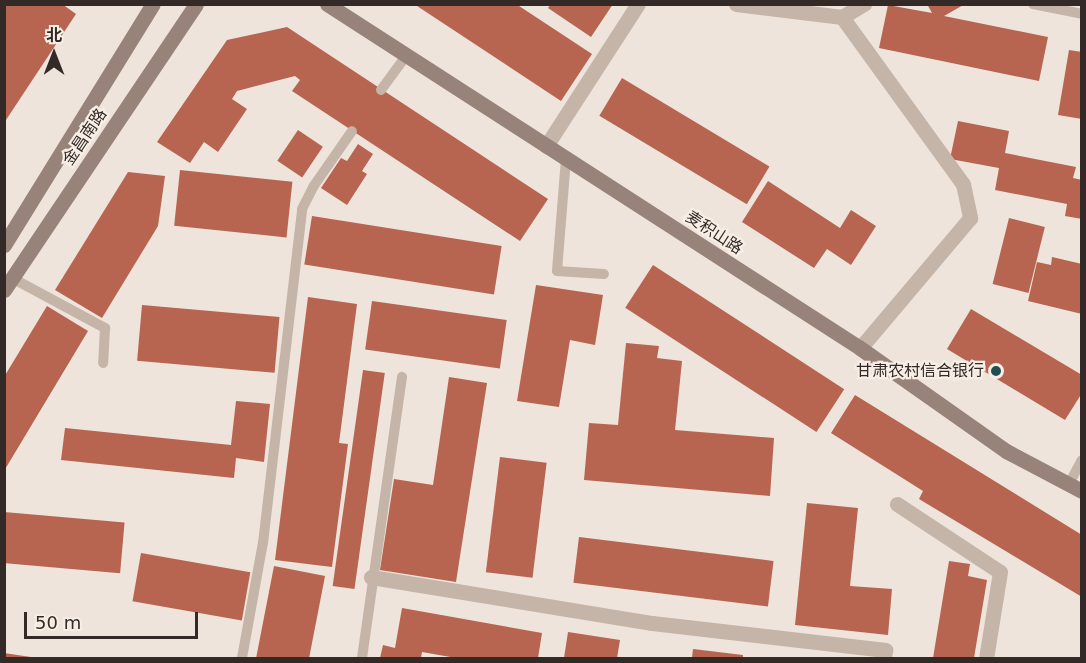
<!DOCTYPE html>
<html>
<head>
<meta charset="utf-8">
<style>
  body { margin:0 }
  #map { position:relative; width:1086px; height:663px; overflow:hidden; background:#eee4db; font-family:"DejaVu Sans","Noto Sans SC",sans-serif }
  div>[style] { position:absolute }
  .building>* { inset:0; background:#b76450; transform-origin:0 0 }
  .lane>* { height:10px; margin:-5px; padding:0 5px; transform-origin:5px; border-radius:5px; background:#c5b4a8 }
  .street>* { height:15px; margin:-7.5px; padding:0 7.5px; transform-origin:7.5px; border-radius:7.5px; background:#c5b4a8 }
  .secondary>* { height:15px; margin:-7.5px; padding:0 7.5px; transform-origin:7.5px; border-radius:7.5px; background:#98837a }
  .dots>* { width:16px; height:16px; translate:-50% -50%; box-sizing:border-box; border:3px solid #f7eee6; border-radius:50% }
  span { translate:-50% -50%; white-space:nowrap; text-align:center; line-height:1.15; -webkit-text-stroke:4.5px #f7eee6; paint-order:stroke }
  .street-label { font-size:16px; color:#332a27 }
  .poi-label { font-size:16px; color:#332a27 }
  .right { translate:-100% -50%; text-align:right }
  .frame { position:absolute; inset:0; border:6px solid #332a27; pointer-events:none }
  .north { position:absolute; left:24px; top:24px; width:60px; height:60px; -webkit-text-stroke:4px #f7eee6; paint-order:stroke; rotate:0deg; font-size:16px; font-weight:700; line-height:24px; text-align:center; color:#332a27 }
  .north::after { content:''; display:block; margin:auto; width:21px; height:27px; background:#332a27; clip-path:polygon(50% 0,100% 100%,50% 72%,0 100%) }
  .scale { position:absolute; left:24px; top:612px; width:174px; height:27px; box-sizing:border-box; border:3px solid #332a27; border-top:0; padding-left:8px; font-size:18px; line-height:21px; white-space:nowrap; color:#332a27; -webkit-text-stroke:4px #f7eee6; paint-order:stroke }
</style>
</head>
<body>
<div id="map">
  <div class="building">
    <div style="clip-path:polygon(4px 4px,62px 4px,76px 14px,4px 123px)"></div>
    <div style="clip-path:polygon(414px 4px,516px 4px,592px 54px,561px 101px)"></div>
    <div style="clip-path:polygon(551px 4px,613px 4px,591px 37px,548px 8px)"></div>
    <div style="clip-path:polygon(927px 4px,965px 4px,944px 16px,1048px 37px,1039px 81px,879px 48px,888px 5px,932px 13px)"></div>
    <div style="clip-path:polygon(287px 27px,548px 199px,520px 241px,292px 91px,300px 80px,295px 76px,237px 91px,232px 99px,247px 109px,218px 152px,204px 142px,190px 163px,157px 142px,227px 40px)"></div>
    <div style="clip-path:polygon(1069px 50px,1082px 52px,1082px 119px,1058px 115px)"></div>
    <div style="left:622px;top:78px;width:172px;height:44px;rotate:31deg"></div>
    <div style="clip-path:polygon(958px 121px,1009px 131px,1005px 153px,1076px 167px,1073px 178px,1082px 180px,1082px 219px,1065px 216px,1067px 204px,995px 190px,999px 168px,950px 159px)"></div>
    <div style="left:298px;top:130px;width:30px;height:37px;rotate:34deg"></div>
    <div style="clip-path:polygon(358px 144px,373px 154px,362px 171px,367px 174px,347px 205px,321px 188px,341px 158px,347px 161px)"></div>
    <div style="left:180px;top:170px;width:113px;height:56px;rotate:6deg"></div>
    <div style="clip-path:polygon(128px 172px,165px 176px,158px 226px,102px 318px,55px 290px)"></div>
    <div style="clip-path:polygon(768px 181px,840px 228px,851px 210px,876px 226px,851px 265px,827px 249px,814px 268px,742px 222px)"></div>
    <div style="left:312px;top:216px;width:192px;height:49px;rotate:9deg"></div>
    <div style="left:1009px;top:218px;width:37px;height:68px;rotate:14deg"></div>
    <div style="clip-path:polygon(1052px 257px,1082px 264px,1082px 314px,1028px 301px,1037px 262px,1051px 265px)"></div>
    <div style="left:653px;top:265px;width:228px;height:51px;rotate:33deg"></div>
    <div style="clip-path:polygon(536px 285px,603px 295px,595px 345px,570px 340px,559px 407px,517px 401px)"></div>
    <div style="clip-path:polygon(308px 297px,357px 304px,339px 443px,348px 444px,332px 567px,275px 560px)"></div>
    <div style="left:372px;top:301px;width:136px;height:49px;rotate:8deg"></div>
    <div style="left:142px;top:305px;width:138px;height:56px;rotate:5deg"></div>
    <div style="clip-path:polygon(47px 306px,88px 331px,4px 471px,4px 377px)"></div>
    <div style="clip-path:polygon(971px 309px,1082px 375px,1082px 393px,1065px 420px,947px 349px)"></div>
    <div style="clip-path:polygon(626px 343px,659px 346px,657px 358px,682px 361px,675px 430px,774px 438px,770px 496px,584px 480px,589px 423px,618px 425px)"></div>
    <div style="left:363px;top:370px;width:22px;height:218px;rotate:8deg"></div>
    <div style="clip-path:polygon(449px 377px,487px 383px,456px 582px,380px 570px,394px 479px,433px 485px)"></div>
    <div style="clip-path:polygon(855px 395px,1082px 535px,1082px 597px,919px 499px,923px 491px,831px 433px)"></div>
    <div style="clip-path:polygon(236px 401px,270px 404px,264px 462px,236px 458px,234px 478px,61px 460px,65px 428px,231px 445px)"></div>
    <div style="left:500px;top:457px;width:47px;height:116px;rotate:7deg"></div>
    <div style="clip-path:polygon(807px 503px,858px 508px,850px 586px,892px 589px,888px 635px,795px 625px)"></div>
    <div style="left:4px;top:512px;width:121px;height:51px;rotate:5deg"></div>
    <div style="left:579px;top:537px;width:196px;height:46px;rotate:7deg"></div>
    <div style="left:141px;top:553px;width:111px;height:49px;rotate:10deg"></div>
    <div style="clip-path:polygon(949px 561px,970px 564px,968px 576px,987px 580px,974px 658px,933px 658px)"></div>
    <div style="left:274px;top:566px;width:52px;height:94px;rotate:11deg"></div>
    <div style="clip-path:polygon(402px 608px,542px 633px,538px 658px,456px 658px,422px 652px,421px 658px,380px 658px,383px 645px,395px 648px)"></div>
    <div style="clip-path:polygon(568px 632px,620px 640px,617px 658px,564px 658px)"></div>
    <div style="clip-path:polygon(693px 649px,743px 655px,743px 658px,692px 658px)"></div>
    <div style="clip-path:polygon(4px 653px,31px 657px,31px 658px,4px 658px)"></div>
  </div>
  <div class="lane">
    <div style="left:1033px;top:4px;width:50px;rotate:11.5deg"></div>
    <div style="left:381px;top:90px;width:42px;rotate:-53.7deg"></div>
    <div style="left:566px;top:159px;width:112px;rotate:94.6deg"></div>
    <div style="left:557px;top:271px;width:47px;rotate:3.7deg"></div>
    <div style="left:12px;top:278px;width:106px;rotate:28.3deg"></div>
    <div style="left:105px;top:328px;width:35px;rotate:93deg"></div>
    <div style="left:1069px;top:484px;width:27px;rotate:-62deg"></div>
    <div style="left:242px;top:658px;width:117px;rotate:-79.7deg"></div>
    <div style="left:263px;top:543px;width:336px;rotate:-83.3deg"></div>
    <div style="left:302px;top:209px;width:25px;rotate:-63deg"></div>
    <div style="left:313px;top:187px;width:68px;rotate:-55.1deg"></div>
    <div style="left:362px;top:658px;width:284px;rotate:-81.9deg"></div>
  </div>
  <div class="street">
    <div style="left:736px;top:4px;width:107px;rotate:7deg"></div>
    <div style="left:842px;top:17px;width:26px;rotate:-31deg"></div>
    <div style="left:842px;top:17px;width:206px;rotate:54.1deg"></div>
    <div style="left:963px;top:184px;width:35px;rotate:78deg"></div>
    <div style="left:970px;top:218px;width:170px;rotate:130.2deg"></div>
    <div style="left:546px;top:146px;width:169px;rotate:-57.1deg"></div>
    <div style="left:897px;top:504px;width:123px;rotate:33.4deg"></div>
    <div style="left:1000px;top:572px;width:87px;rotate:99.2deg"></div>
    <div style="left:371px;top:577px;width:285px;rotate:9.3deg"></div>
    <div style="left:652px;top:623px;width:235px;rotate:6.6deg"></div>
    <div style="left:885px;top:650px;width:8px;rotate:97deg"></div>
  </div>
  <div class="secondary">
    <div style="left:327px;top:4px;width:634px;rotate:32.84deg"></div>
    <div style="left:860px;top:348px;width:179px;rotate:35.2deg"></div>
    <div style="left:1006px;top:451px;width:86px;rotate:27.8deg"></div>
    <div style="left:4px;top:245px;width:283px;rotate:-58.3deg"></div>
    <div style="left:4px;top:290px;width:344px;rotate:-56.1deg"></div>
  </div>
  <div class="dots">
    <div style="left:996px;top:371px;background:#224e4f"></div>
  </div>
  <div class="street-label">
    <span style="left:85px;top:137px;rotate:-56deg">金昌南路</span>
    <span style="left:714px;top:233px;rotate:33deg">麦积山路</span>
  </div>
  <div class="poi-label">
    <span class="right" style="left:984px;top:371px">甘肃农村信合银行</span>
  </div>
  <div class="frame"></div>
  <div class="north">北</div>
  <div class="scale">50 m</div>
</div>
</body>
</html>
